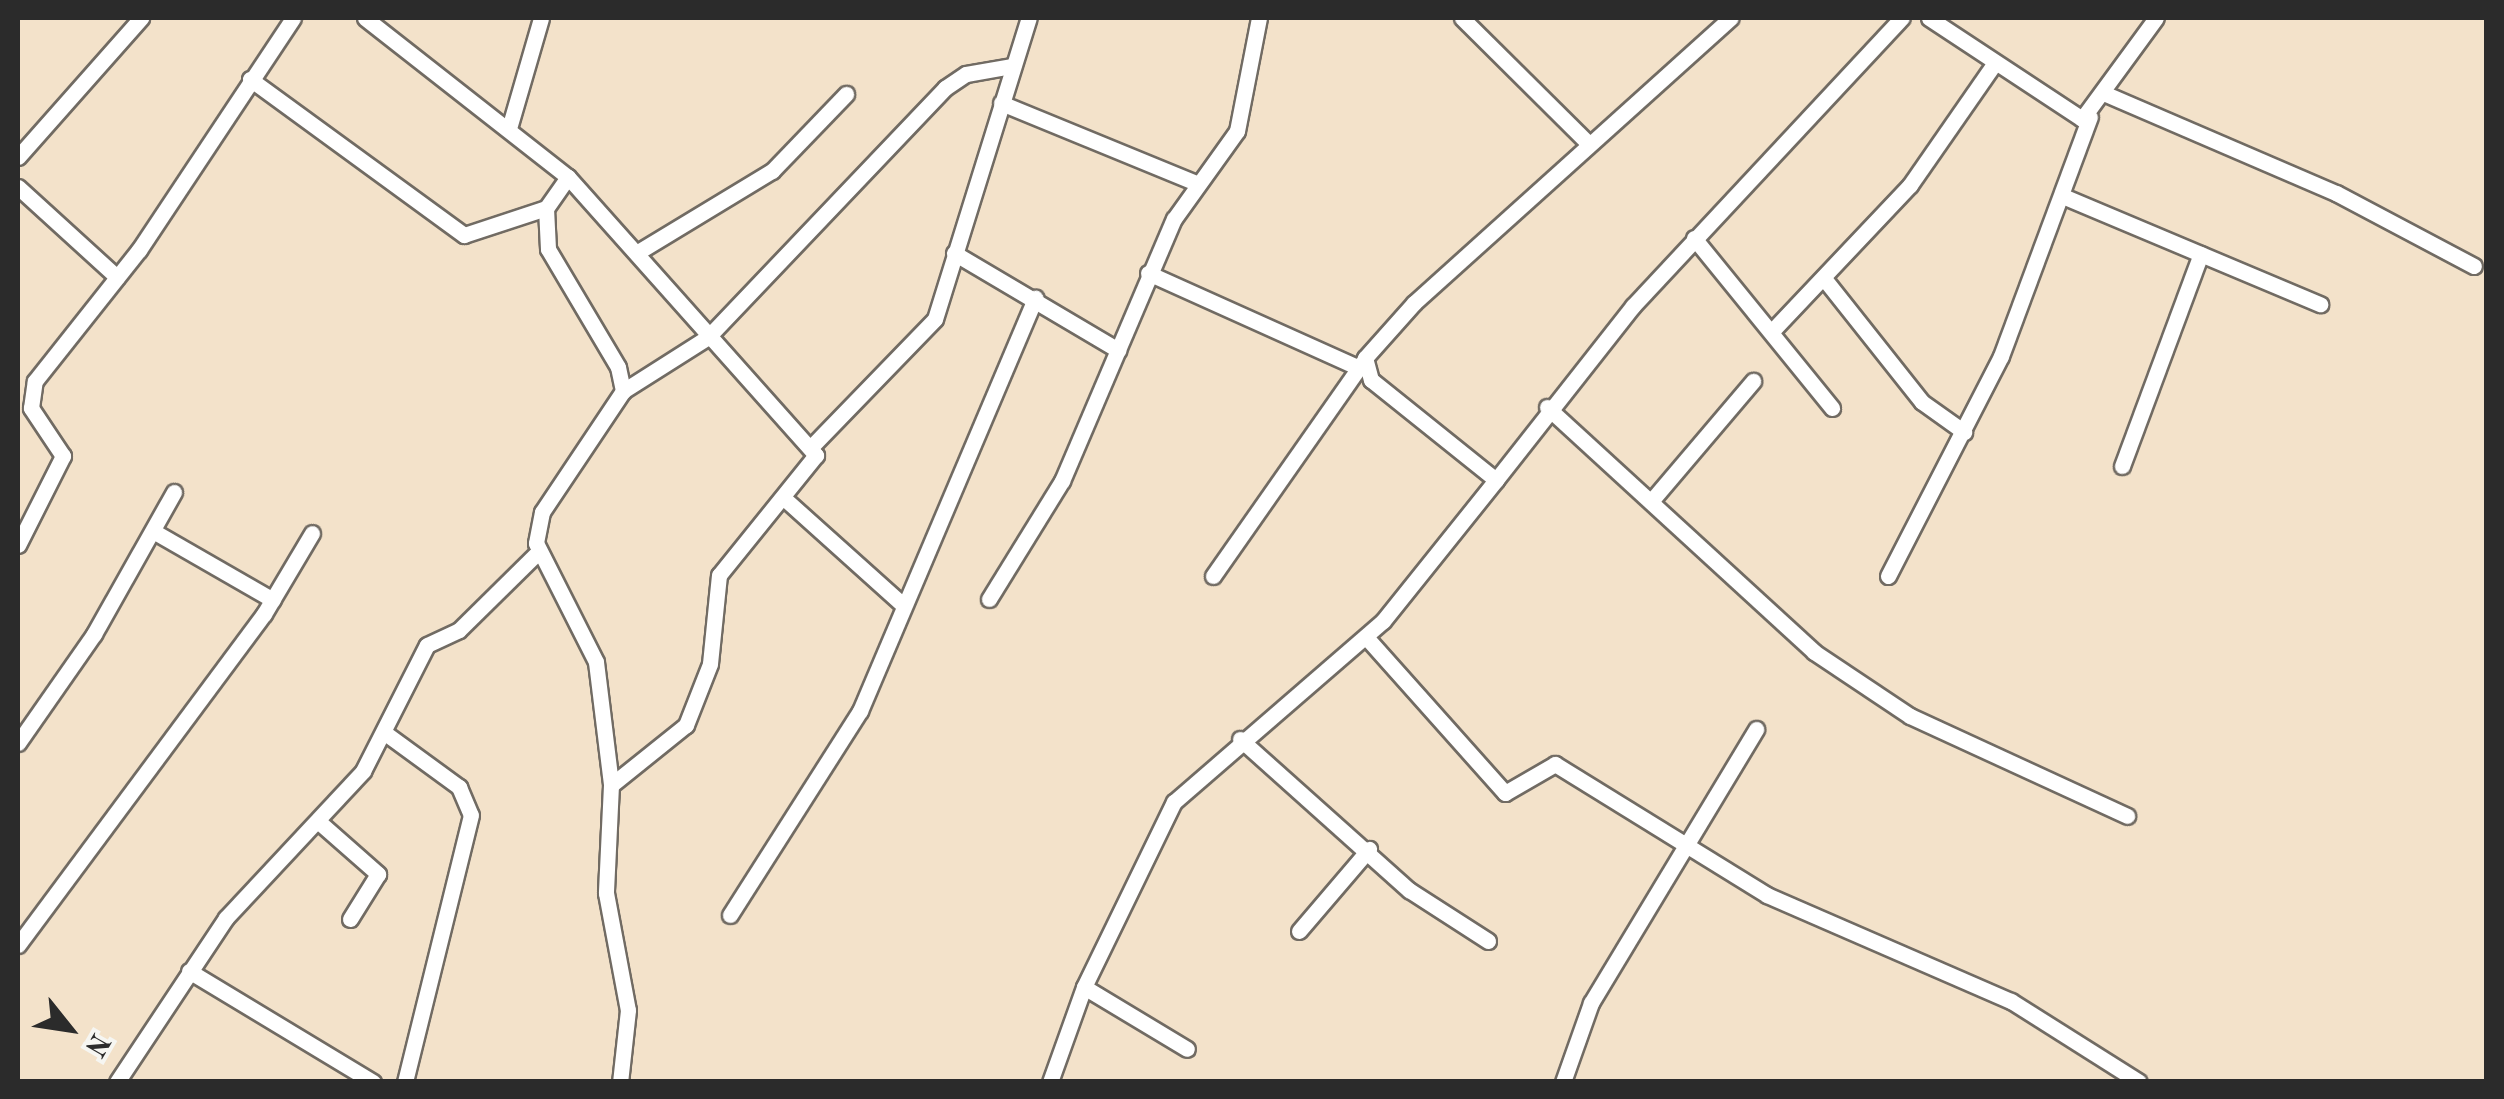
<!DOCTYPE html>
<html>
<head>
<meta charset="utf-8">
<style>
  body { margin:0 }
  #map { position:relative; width:2504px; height:1099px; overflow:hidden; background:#f3e2ca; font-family:"Old Standard TT",serif }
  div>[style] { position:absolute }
  .roads { filter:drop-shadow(2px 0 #716b63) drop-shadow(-2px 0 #716b63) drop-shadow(0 2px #716b63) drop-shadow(0 -2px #716b63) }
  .street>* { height:15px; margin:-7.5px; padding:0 7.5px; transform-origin:7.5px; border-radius:7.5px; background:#fff }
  span { translate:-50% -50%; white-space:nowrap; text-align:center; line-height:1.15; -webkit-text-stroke:8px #f6f6f2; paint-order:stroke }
  .frame { position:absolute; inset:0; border:20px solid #2b2b2b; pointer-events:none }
  .north { position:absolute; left:20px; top:979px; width:100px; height:100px; -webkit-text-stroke:8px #f6f6f2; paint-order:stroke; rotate:120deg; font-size:28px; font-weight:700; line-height:40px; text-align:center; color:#2b2b2b }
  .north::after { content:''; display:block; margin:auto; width:35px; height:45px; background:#2b2b2b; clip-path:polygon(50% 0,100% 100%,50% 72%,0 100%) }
</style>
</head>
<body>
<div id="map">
  <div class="roads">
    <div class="street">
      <div style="left:365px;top:18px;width:258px;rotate:38.1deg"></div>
      <div style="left:568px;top:177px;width:373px;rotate:48.3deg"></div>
      <div style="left:816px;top:455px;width:154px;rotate:128.9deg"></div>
      <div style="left:719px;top:575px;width:89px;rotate:95.8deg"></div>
      <div style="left:710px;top:664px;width:66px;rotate:111.5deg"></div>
      <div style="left:686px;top:725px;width:96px;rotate:141.3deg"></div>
      <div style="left:611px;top:785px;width:108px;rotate:92.7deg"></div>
      <div style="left:606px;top:893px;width:119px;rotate:79.4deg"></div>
      <div style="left:628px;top:1010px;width:72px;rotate:96.3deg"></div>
      <div style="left:1462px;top:18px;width:179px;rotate:44.8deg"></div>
      <div style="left:1929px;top:18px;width:183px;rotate:33.4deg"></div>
      <div style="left:2082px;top:119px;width:125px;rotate:-53.8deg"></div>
      <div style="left:250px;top:79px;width:265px;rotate:36.1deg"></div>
      <div style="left:464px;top:235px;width:86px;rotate:-18.2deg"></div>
      <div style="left:2106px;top:94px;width:250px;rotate:23.3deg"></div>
      <div style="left:2336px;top:193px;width:156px;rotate:27.9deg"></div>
      <div style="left:1001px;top:103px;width:211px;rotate:22.3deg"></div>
      <div style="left:510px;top:125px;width:111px;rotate:-73.8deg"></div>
      <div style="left:18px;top:157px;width:186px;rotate:-48.5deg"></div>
      <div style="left:568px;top:177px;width:38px;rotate:125deg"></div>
      <div style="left:546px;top:208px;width:41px;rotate:87.2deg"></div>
      <div style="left:548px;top:249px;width:137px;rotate:59.3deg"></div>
      <div style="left:618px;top:367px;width:25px;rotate:78deg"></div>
      <div style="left:623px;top:391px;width:146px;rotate:123.8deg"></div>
      <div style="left:542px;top:512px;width:32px;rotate:101deg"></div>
      <div style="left:536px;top:543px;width:133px;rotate:63.2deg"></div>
      <div style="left:596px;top:662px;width:124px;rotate:83deg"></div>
      <div style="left:18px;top:187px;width:134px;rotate:42.3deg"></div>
      <div style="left:2065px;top:197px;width:277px;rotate:22.8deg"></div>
      <div style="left:1694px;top:238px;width:219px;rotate:50.9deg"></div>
      <div style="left:638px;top:252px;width:157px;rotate:-31.2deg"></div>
      <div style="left:772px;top:171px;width:107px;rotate:-46.1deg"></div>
      <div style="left:954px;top:253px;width:191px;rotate:30.6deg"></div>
      <div style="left:1148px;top:273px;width:229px;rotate:24.2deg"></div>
      <div style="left:1826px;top:281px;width:154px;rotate:51.6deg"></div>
      <div style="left:1922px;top:402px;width:52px;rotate:35.5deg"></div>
      <div style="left:1773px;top:330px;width:199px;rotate:-46.6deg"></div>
      <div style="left:1910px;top:185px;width:147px;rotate:-55.2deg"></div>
      <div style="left:623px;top:391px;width:101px;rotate:-32.4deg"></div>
      <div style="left:708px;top:337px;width:344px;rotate:-46.4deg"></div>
      <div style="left:945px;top:88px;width:25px;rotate:-34deg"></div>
      <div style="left:966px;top:74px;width:47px;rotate:-9.9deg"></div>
      <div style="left:1547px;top:407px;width:362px;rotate:42.5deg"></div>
      <div style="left:1814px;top:652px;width:115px;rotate:33.7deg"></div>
      <div style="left:1910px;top:716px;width:239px;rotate:24.7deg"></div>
      <div style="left:813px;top:445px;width:175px;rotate:-45.9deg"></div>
      <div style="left:935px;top:319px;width:315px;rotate:-72.7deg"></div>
      <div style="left:2122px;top:466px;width:226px;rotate:-69.6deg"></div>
      <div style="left:1496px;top:480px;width:221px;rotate:-51.8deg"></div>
      <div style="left:1633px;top:306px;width:394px;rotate:-47deg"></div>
      <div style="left:1653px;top:499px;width:155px;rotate:-49.7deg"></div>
      <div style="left:786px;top:500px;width:157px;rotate:41.9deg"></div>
      <div style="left:153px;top:531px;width:138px;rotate:29.9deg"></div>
      <div style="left:18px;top:545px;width:100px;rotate:-63.2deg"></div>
      <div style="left:63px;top:456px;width:58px;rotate:-123.7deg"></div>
      <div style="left:31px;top:408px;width:27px;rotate:-82deg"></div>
      <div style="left:35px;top:381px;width:167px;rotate:-51.6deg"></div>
      <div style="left:139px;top:250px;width:278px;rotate:-56.4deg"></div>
      <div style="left:1213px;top:576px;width:265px;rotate:-55deg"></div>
      <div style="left:1888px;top:576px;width:247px;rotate:-62.8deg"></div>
      <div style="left:2001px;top:356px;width:255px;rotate:-69.6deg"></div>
      <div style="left:989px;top:599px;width:139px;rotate:-58.3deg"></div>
      <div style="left:1062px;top:481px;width:285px;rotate:-66.9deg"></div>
      <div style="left:1174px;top:219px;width:108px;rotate:-54.4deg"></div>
      <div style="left:1237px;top:131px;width:115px;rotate:-79deg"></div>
      <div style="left:1366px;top:637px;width:209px;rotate:48.3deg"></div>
      <div style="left:1505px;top:793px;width:58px;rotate:-30.1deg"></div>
      <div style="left:1555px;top:764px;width:249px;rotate:31.7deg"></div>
      <div style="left:1767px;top:895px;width:266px;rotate:23.5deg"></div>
      <div style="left:2011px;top:1001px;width:151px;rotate:32.3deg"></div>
      <div style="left:385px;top:733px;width:92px;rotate:36.1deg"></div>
      <div style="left:459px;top:787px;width:30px;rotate:67deg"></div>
      <div style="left:471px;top:815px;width:275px;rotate:103.9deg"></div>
      <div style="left:1240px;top:739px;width:227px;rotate:41.8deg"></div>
      <div style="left:1409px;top:890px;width:94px;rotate:32.8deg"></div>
      <div style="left:18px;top:743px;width:133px;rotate:-55.1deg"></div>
      <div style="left:94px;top:634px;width:163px;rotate:-60.6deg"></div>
      <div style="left:319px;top:822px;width:79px;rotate:41.4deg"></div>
      <div style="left:378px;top:874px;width:53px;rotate:121.9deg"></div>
      <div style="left:730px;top:915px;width:242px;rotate:-57.5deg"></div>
      <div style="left:860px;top:711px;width:449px;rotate:-67deg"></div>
      <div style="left:1299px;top:931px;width:108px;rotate:-49.5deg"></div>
      <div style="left:18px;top:945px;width:412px;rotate:-53.4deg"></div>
      <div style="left:264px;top:614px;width:94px;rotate:-59.3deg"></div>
      <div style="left:189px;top:971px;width:215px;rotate:31.1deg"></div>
      <div style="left:1084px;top:987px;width:120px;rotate:31deg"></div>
      <div style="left:117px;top:1082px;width:197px;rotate:-56.4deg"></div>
      <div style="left:226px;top:918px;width:201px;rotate:-47deg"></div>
      <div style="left:363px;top:771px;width:141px;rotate:-63.1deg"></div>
      <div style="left:427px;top:645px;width:35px;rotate:-25deg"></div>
      <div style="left:459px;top:630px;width:112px;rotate:-44.6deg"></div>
      <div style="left:1050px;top:1082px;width:101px;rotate:-70.3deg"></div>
      <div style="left:1084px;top:987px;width:206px;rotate:-64.1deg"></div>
      <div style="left:1174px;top:802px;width:276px;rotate:-40.9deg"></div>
      <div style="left:1383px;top:621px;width:181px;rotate:-51.3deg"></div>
      <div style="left:1496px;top:480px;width:160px;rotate:-141.3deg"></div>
      <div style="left:1371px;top:380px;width:23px;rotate:-105deg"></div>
      <div style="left:1365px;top:358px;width:74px;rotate:-48.3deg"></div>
      <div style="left:1414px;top:303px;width:426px;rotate:-42deg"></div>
      <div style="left:1563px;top:1082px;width:84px;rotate:-70.5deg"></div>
      <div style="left:1591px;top:1003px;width:320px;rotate:-58.9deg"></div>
    </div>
  </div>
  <div class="frame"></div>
  <div class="north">N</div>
</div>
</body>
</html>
